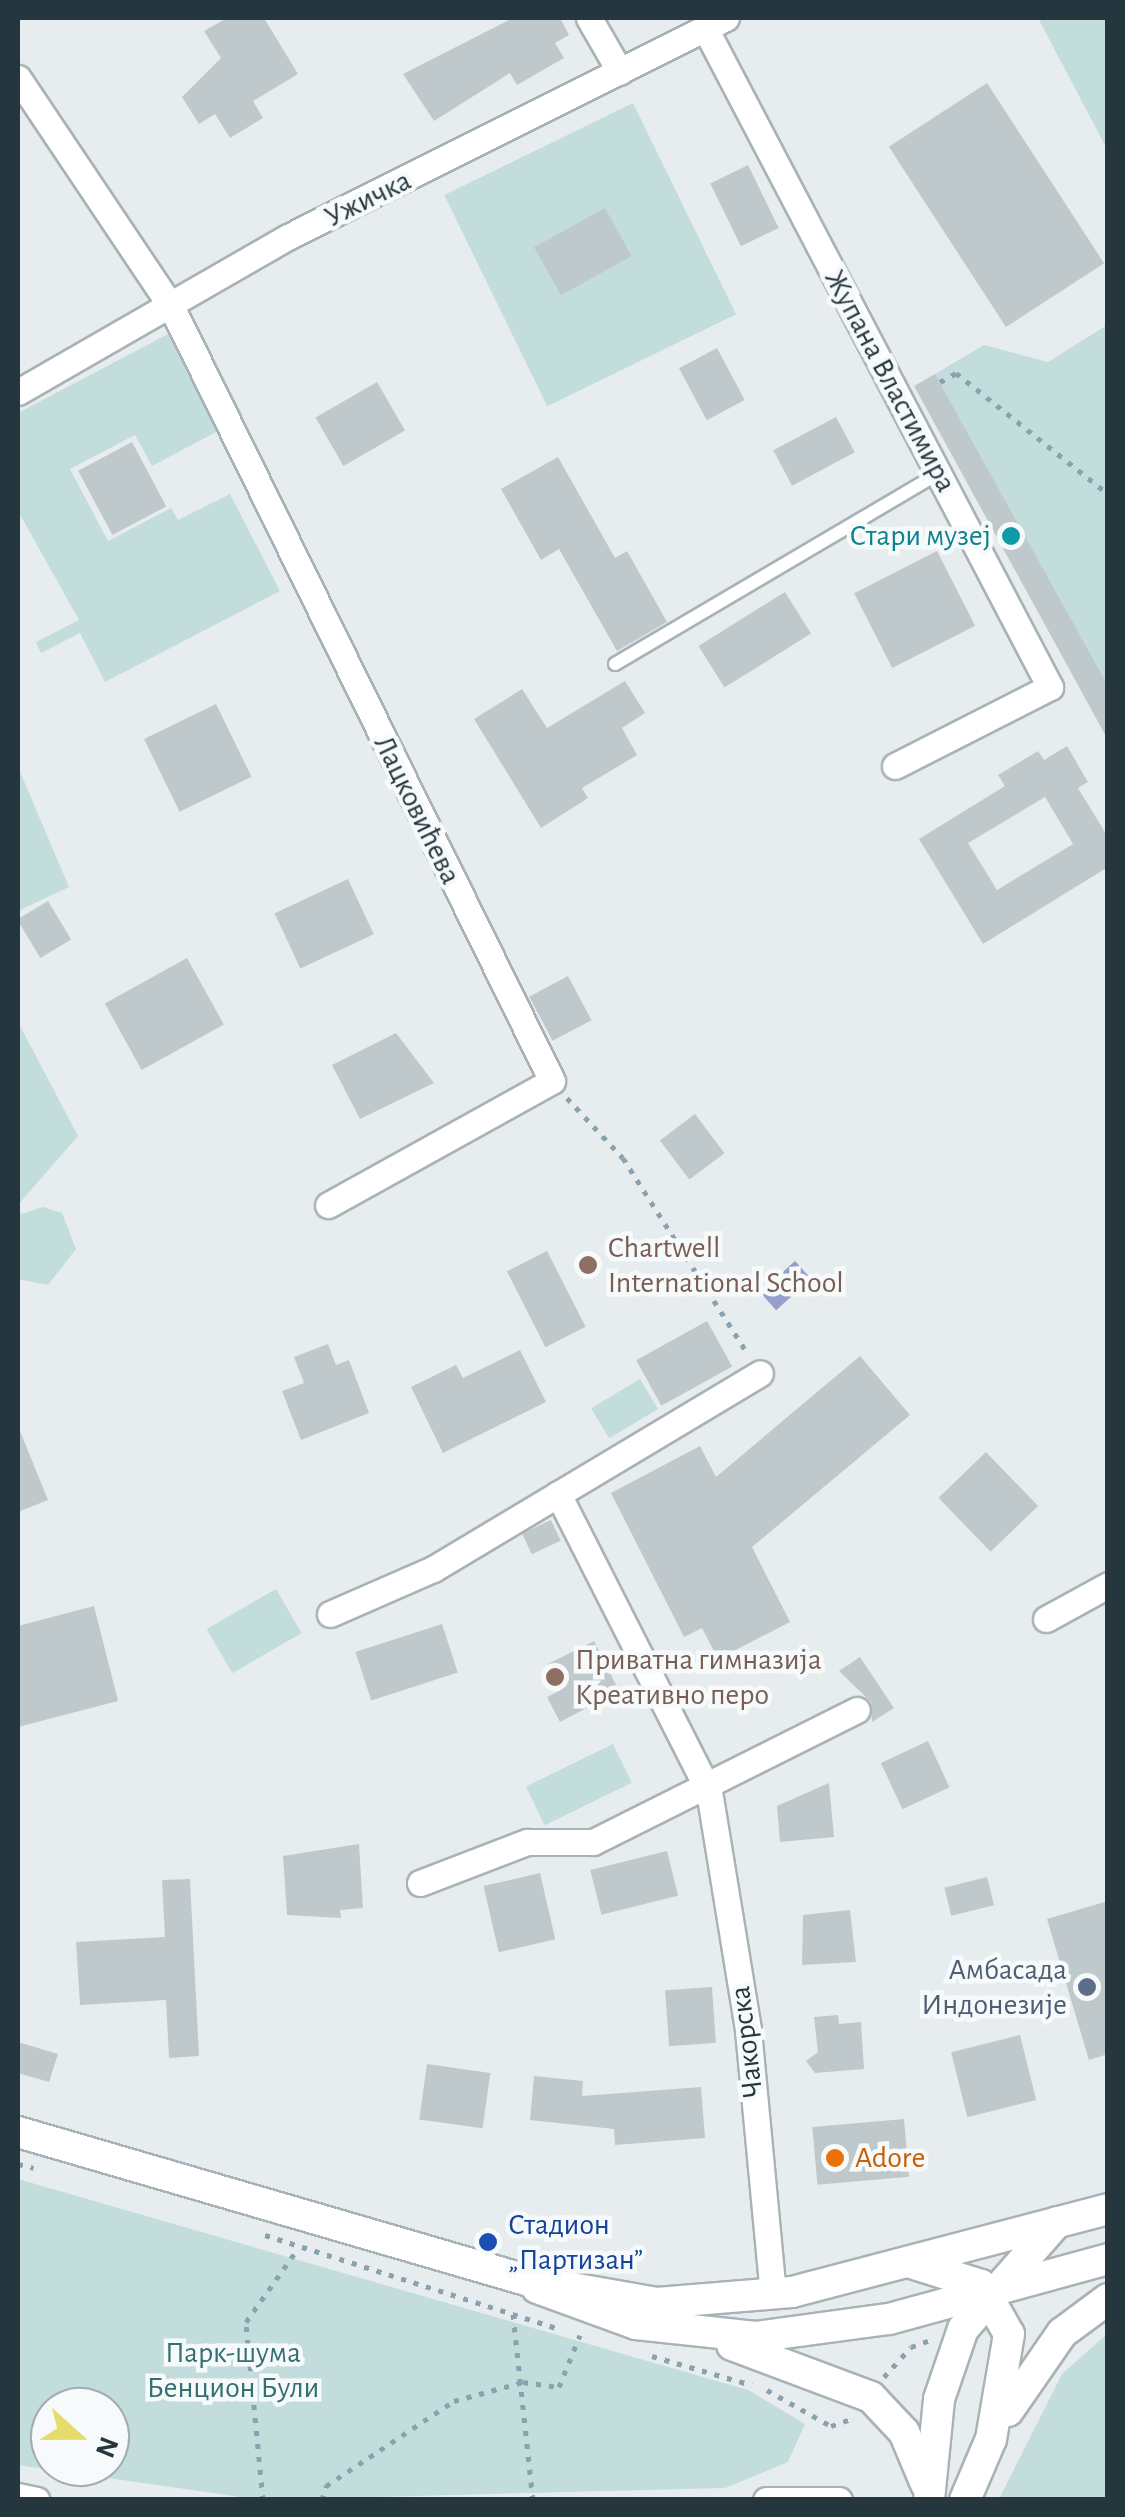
<!DOCTYPE html>
<html>
<head>
<meta charset="utf-8">
<style>
  body { margin:0 }
  #map { position:relative; width:1125px; height:2517px; overflow:hidden; background:#e7edee; font-family:"Alegreya Sans",sans-serif }
  div>[style] { position:absolute }
  .green>* { inset:0; background:#c2dddb; transform-origin:0 0 }
  .water>* { inset:0; background:#949fce; transform-origin:0 0 }
  .building>* { inset:0; background:#bfc9cc; transform-origin:0 0 }
  .path>* { height:5px; margin-top:-2.5px; transform-origin:0; background:repeating-linear-gradient(90deg,#8aa2af 0 5px,transparent 0 13px) }
  .roads { filter:drop-shadow(2px 0 #a9b2b6) drop-shadow(-2px 0 #a9b2b6) drop-shadow(0 2px #a9b2b6) drop-shadow(0 -2px #a9b2b6) }
  .lane>* { height:12px; margin:-6px; padding:0 6px; transform-origin:6px; border-radius:6px; background:#fff }
  .street>* { height:25px; margin:-12.5px; padding:0 12.5px; transform-origin:12.5px; border-radius:12.5px; background:#fff }
  .secondary>* { height:30px; margin:-15px; padding:0 15px; transform-origin:15px; border-radius:15px; background:#fff }
  .dots>* { width:28px; height:28px; translate:-50% -50%; box-sizing:border-box; border:5px solid #f7fafb; border-radius:50% }
  span { translate:-50% -50%; white-space:nowrap; text-align:center; line-height:1.15; -webkit-text-stroke:9px #f7fafb; paint-order:stroke }
  .street-label { font-size:30px; color:#26363f }
  .culture-label { font-size:30px; color:#0d838f }
  .right { translate:-100% -50%; text-align:right }
  .education-label { font-size:30px; color:#785e54 }
  .left { translate:0 -50%; text-align:left }
  .service-label { font-size:30px; color:#4e5e75 }
  .food-label { font-size:30px; color:#c56008 }
  .transit-label { font-size:30px; color:#164399 }
  .park-label { font-size:30px; color:#347073 }
  .frame { position:absolute; inset:0; border:20px solid #26363f; pointer-events:none }
  .north { position:absolute; left:30px; top:2387px; width:100px; height:100px; box-sizing:border-box; background:#f7fafb; border:2px solid #a3acb0; border-radius:50%; rotate:111deg; font-size:28px; font-weight:700; line-height:40px; text-align:center; color:#26363f }
  .north::after { content:''; display:block; margin:auto; width:35px; height:45px; background:#e7db6c; clip-path:polygon(50% 0,100% 100%,50% 72%,0 100%) }
</style>
</head>
<body>
<div id="map">
  <div class="green">
    <div style="clip-path:polygon(1038px 18px,1107px 18px,1107px 149px)"></div>
    <div style="left:633px;top:103px;width:235px;height:210px;rotate:64deg"></div>
    <div style="clip-path:polygon(1107px 325px,1107px 686px,935px 374px,984px 345px,1048px 362px)"></div>
    <div style="clip-path:polygon(168px 334px,218px 431px,152px 466px,135px 435px,70px 469px,108px 541px,171px 508px,178px 520px,230px 494px,280px 591px,105px 682px,80px 633px,41px 653px,36px 642px,79px 620px,18px 511px,18px 413px)"></div>
    <div style="clip-path:polygon(18px 767px,69px 887px,18px 911px)"></div>
    <div style="clip-path:polygon(18px 1022px,78px 1136px,18px 1205px)"></div>
    <div style="clip-path:polygon(43px 1207px,62px 1213px,76px 1249px,48px 1285px,18px 1279px,18px 1215px)"></div>
    <div style="left:640px;top:1379px;width:35px;height:57px;rotate:59deg"></div>
    <div style="left:276px;top:1589px;width:51px;height:80px;rotate:60deg"></div>
    <div style="left:613px;top:1744px;width:43px;height:97px;rotate:64deg"></div>
    <div style="clip-path:polygon(evenodd,18px 2179px,748px 2390px,805px 2424px,788px 2462px,725px 2488px,261px 2500px,18px 2465px,18px 2179px,50px 2407px,110px 2407px,110px 2467px,50px 2467px,50px 2407px)"></div>
    <div style="clip-path:polygon(1107px 2334px,1107px 2499px,999px 2499px,1062px 2374px)"></div>
  </div>
  <div class="water">
    <div style="left:795px;top:1261px;width:24px;height:47px;rotate:48deg"></div>
  </div>
  <div class="building">
    <div style="clip-path:polygon(227px 18px,264px 18px,298px 74px,253px 101px,263px 118px,230px 138px,215px 114px,199px 124px,182px 97px,221px 58px,204px 31px)"></div>
    <div style="clip-path:polygon(513px 18px,560px 18px,569px 35px,555px 43px,564px 58px,517px 85px,510px 73px,434px 121px,403px 74px)"></div>
    <div style="left:987px;top:83px;width:215px;height:117px;rotate:57deg"></div>
    <div style="left:748px;top:165px;width:70px;height:42px;rotate:64deg"></div>
    <div style="left:605px;top:208px;width:55px;height:81px;rotate:61deg"></div>
    <div style="left:717px;top:348px;width:59px;height:43px;rotate:62deg"></div>
    <div style="clip-path:polygon(935px 374px,1108px 686px,1108px 740px,914px 386px)"></div>
    <div style="left:377px;top:382px;width:56px;height:71px;rotate:60deg"></div>
    <div style="left:836px;top:417px;width:40px;height:71px;rotate:62deg"></div>
    <div style="left:132px;top:442px;width:73px;height:61px;rotate:62deg"></div>
    <div style="clip-path:polygon(558px 457px,615px 558px,627px 551px,667px 622px,617px 651px,559px 549px,541px 560px,501px 489px)"></div>
    <div style="left:937px;top:551px;width:84px;height:93px;rotate:63deg"></div>
    <div style="left:785px;top:592px;width:49px;height:102px;rotate:58deg"></div>
    <div style="clip-path:polygon(625px 681px,645px 713px,622px 728px,637px 755px,582px 788px,588px 798px,541px 828px,474px 719px,522px 689px,547px 728px)"></div>
    <div style="left:216px;top:704px;width:81px;height:80px;rotate:64deg"></div>
    <div style="clip-path:polygon(evenodd,1067px 746px,1088px 782px,1078px 788px,1108px 837px,1108px 867px,983px 944px,919px 839px,1005px 786px,998px 775px,1038px 751px,1044px 760px,1067px 746px,1045px 797px,1073px 844px,997px 890px,968px 843px,1045px 797px)"></div>
    <div style="left:348px;top:879px;width:61px;height:81px;rotate:65deg"></div>
    <div style="left:48px;top:901px;width:45px;height:36px;rotate:59deg"></div>
    <div style="left:187px;top:958px;width:76px;height:94px;rotate:61deg"></div>
    <div style="left:568px;top:976px;width:50px;height:44px;rotate:62deg"></div>
    <div style="clip-path:polygon(396px 1033px,434px 1083px,360px 1119px,332px 1065px)"></div>
    <div style="left:695px;top:1114px;width:49px;height:44px;rotate:53deg"></div>
    <div style="left:547px;top:1251px;width:85px;height:45px;rotate:63deg"></div>
    <div style="left:707px;top:1321px;width:52px;height:81px;rotate:61deg"></div>
    <div style="clip-path:polygon(328px 1344px,336px 1365px,349px 1360px,369px 1413px,301px 1440px,282px 1391px,304px 1383px,294px 1357px)"></div>
    <div style="clip-path:polygon(520px 1350px,546px 1402px,443px 1453px,411px 1387px,456px 1365px,463px 1378px)"></div>
    <div style="clip-path:polygon(860px 1356px,910px 1415px,752px 1547px,790px 1622px,718px 1659px,702px 1628px,684px 1637px,611px 1493px,700px 1446px,716px 1477px)"></div>
    <div style="clip-path:polygon(18px 1426px,48px 1500px,18px 1512px)"></div>
    <div style="left:986px;top:1452px;width:75px;height:66px;rotate:46deg"></div>
    <div style="left:551px;top:1520px;width:23px;height:32px;rotate:65deg"></div>
    <div style="clip-path:polygon(94px 1606px,118px 1701px,18px 1727px,18px 1626px)"></div>
    <div style="left:442px;top:1624px;width:51px;height:91px;rotate:72deg"></div>
    <div style="clip-path:polygon(594px 1641px,619px 1691px,560px 1722px,547px 1697px,561px 1690px,548px 1664px)"></div>
    <div style="clip-path:polygon(860px 1657px,894px 1708px,872px 1722px,871px 1702px,839px 1671px)"></div>
    <div style="left:928px;top:1741px;width:51px;height:52px;rotate:65deg"></div>
    <div style="clip-path:polygon(829px 1783px,834px 1837px,780px 1842px,777px 1806px)"></div>
    <div style="clip-path:polygon(359px 1844px,363px 1908px,340px 1910px,341px 1918px,287px 1915px,283px 1856px)"></div>
    <div style="left:667px;top:1851px;width:46px;height:79px;rotate:76deg"></div>
    <div style="left:540px;top:1873px;width:68px;height:58px;rotate:77deg"></div>
    <div style="left:987px;top:1877px;width:29px;height:44px;rotate:76deg"></div>
    <div style="clip-path:polygon(190px 1879px,199px 2056px,169px 2058px,166px 2000px,80px 2005px,76px 1942px,165px 1937px,162px 1880px)"></div>
    <div style="clip-path:polygon(1108px 1901px,1108px 2054px,1089px 2060px,1047px 1919px)"></div>
    <div style="clip-path:polygon(850px 1910px,856px 1962px,802px 1965px,803px 1915px)"></div>
    <div style="left:712px;top:1987px;width:56px;height:47px;rotate:86deg"></div>
    <div style="clip-path:polygon(838px 2015px,839px 2024px,861px 2022px,864px 2069px,815px 2073px,806px 2061px,818px 2052px,814px 2017px)"></div>
    <div style="left:1020px;top:2035px;width:67px;height:71px;rotate:76deg"></div>
    <div style="clip-path:polygon(18px 2042px,58px 2054px,49px 2082px,18px 2073px)"></div>
    <div style="left:427px;top:2064px;width:64px;height:56px;rotate:8deg"></div>
    <div style="clip-path:polygon(534px 2076px,583px 2081px,582px 2096px,701px 2087px,705px 2138px,615px 2145px,614px 2129px,530px 2120px)"></div>
    <div style="left:904px;top:2119px;width:58px;height:92px;rotate:85deg"></div>
  </div>
  <div class="path">
    <div style="left:940px;top:382px;width:18px;rotate:-29deg"></div>
    <div style="left:956px;top:373px;width:194px;rotate:38.5deg"></div>
    <div style="left:567px;top:1098px;width:82px;rotate:47deg"></div>
    <div style="left:623px;top:1158px;width:232px;rotate:57.5deg"></div>
    <div style="left:18px;top:2164px;width:16px;rotate:14deg"></div>
    <div style="left:265px;top:2235px;width:310px;rotate:17.7deg"></div>
    <div style="left:513px;top:2314px;width:187px;rotate:83.9deg"></div>
    <div style="left:652px;top:2356px;width:104px;rotate:16.2deg"></div>
    <div style="left:884px;top:2377px;width:40px;rotate:-48deg"></div>
    <div style="left:911px;top:2347px;width:23px;rotate:-20deg"></div>
    <div style="left:767px;top:2390px;width:73px;rotate:29.4deg"></div>
    <div style="left:831px;top:2426px;width:24px;rotate:-19deg"></div>
    <div style="left:263px;top:2500px;width:179px;rotate:-95.5deg"></div>
    <div style="left:246px;top:2322px;width:88px;rotate:-54.7deg"></div>
    <div style="left:322px;top:2500px;width:15px;rotate:-74deg"></div>
    <div style="left:326px;top:2486px;width:154px;rotate:-33.6deg"></div>
    <div style="left:454px;top:2401px;width:72px;rotate:-15.4deg"></div>
    <div style="left:523px;top:2382px;width:36px;rotate:8deg"></div>
    <div style="left:559px;top:2387px;width:56px;rotate:-68deg"></div>
  </div>
  <div class="roads">
    <div class="lane">
      <div style="left:615px;top:664px;width:375px;rotate:-30.5deg"></div>
    </div>
    <div class="street">
      <div style="left:589px;top:18px;width:62px;rotate:60.1deg"></div>
      <div style="left:705px;top:28px;width:744px;rotate:62.37deg"></div>
      <div style="left:1050px;top:687px;width:174px;rotate:153deg"></div>
      <div style="left:18px;top:78px;width:277px;rotate:56.2deg"></div>
      <div style="left:172px;top:308px;width:861px;rotate:63.82deg"></div>
      <div style="left:552px;top:1081px;width:256px;rotate:151deg"></div>
      <div style="left:18px;top:392px;width:311px;rotate:-29.9deg"></div>
      <div style="left:288px;top:237px;width:490px;rotate:-26.6deg"></div>
      <div style="left:558px;top:1494px;width:333px;rotate:63.1deg"></div>
      <div style="left:709px;top:1791px;width:242px;rotate:80.7deg"></div>
      <div style="left:748px;top:2030px;width:265px;rotate:84.6deg"></div>
      <div style="left:330px;top:1614px;width:112px;rotate:-23.6deg"></div>
      <div style="left:433px;top:1569px;width:381px;rotate:-30.9deg"></div>
      <div style="left:1046px;top:1619px;width:71px;rotate:-28.7deg"></div>
      <div style="left:420px;top:1883px;width:115px;rotate:-21deg"></div>
      <div style="left:527px;top:1842px;width:66px"></div>
      <div style="left:593px;top:1842px;width:295px;rotate:-26.6deg"></div>
      <div style="left:18px;top:2496px;width:19px;rotate:12deg"></div>
      <div style="left:766px;top:2500px;width:73px"></div>
    </div>
    <div class="secondary">
      <div style="left:18px;top:2132px;width:529px;rotate:16.24deg"></div>
      <div style="left:526px;top:2280px;width:133px;rotate:10deg"></div>
      <div style="left:657px;top:2303px;width:135px;rotate:-4.7deg"></div>
      <div style="left:792px;top:2292px;width:327px;rotate:-14.7deg"></div>
      <div style="left:911px;top:2263px;width:73px;rotate:17.4deg"></div>
      <div style="left:981px;top:2285px;width:56px;rotate:60.3deg"></div>
      <div style="left:1009px;top:2334px;width:107px;rotate:99.7deg"></div>
      <div style="left:991px;top:2439px;width:66px;rotate:113.1deg"></div>
      <div style="left:537px;top:2288px;width:105px;rotate:20deg"></div>
      <div style="left:636px;top:2324px;width:120px;rotate:6.2deg"></div>
      <div style="left:755px;top:2337px;width:135px;rotate:-7.7deg"></div>
      <div style="left:889px;top:2319px;width:227px;rotate:-15.3deg"></div>
      <div style="left:732px;top:2345px;width:148px;rotate:20.5deg"></div>
      <div style="left:871px;top:2397px;width:48px;rotate:46.7deg"></div>
      <div style="left:904px;top:2432px;width:56px;rotate:67.1deg"></div>
      <div style="left:1008px;top:2411px;width:95px;rotate:-55.3deg"></div>
      <div style="left:1062px;top:2333px;width:57px;rotate:-36.5deg"></div>
      <div style="left:929px;top:2500px;width:101px;rotate:-84.3deg"></div>
      <div style="left:939px;top:2399px;width:74px;rotate:-71.1deg"></div>
      <div style="left:963px;top:2329px;width:142px;rotate:-48.7deg"></div>
    </div>
  </div>
  <div class="dots">
    <div style="left:1011px;top:536px;background:#0f9aa8"></div>
    <div style="left:588px;top:1265px;background:#8d6e63"></div>
    <div style="left:555px;top:1677px;background:#8d6e63"></div>
    <div style="left:1087px;top:1987px;background:#5c6f8a"></div>
    <div style="left:835px;top:2158px;background:#e8710a"></div>
    <div style="left:488px;top:2242px;background:#1a4fb4"></div>
  </div>
  <div class="street-label">
    <span style="left:368px;top:199px;rotate:-26deg">Ужичка</span>
    <span style="left:890px;top:381px;rotate:62deg">Жупана Властимира</span>
    <span style="left:417px;top:810px;rotate:64deg">Лацковићева</span>
    <span style="left:747px;top:2042px;rotate:-97deg">Чакорска</span>
  </div>
  <div class="culture-label">
    <span class="right" style="left:991px;top:536px">Стари музеј</span>
  </div>
  <div class="education-label">
    <span class="left" style="left:608px;top:1265px">Chartwell<br>International School</span>
    <span class="left" style="left:575px;top:1677px">Приватна гимназија<br>Креативно перо</span>
  </div>
  <div class="service-label">
    <span class="right" style="left:1067px;top:1987px">Амбасада<br>Индонезије</span>
  </div>
  <div class="food-label">
    <span class="left" style="left:855px;top:2158px">Adore</span>
  </div>
  <div class="transit-label">
    <span class="left" style="left:508px;top:2242px">Стадион<br>„Партизан”</span>
  </div>
  <div class="park-label">
    <span style="left:233px;top:2370px">Парк-шума<br>Бенцион Були</span>
  </div>
  <div class="frame"></div>
  <div class="north">N</div>
</div>
</body>
</html>
